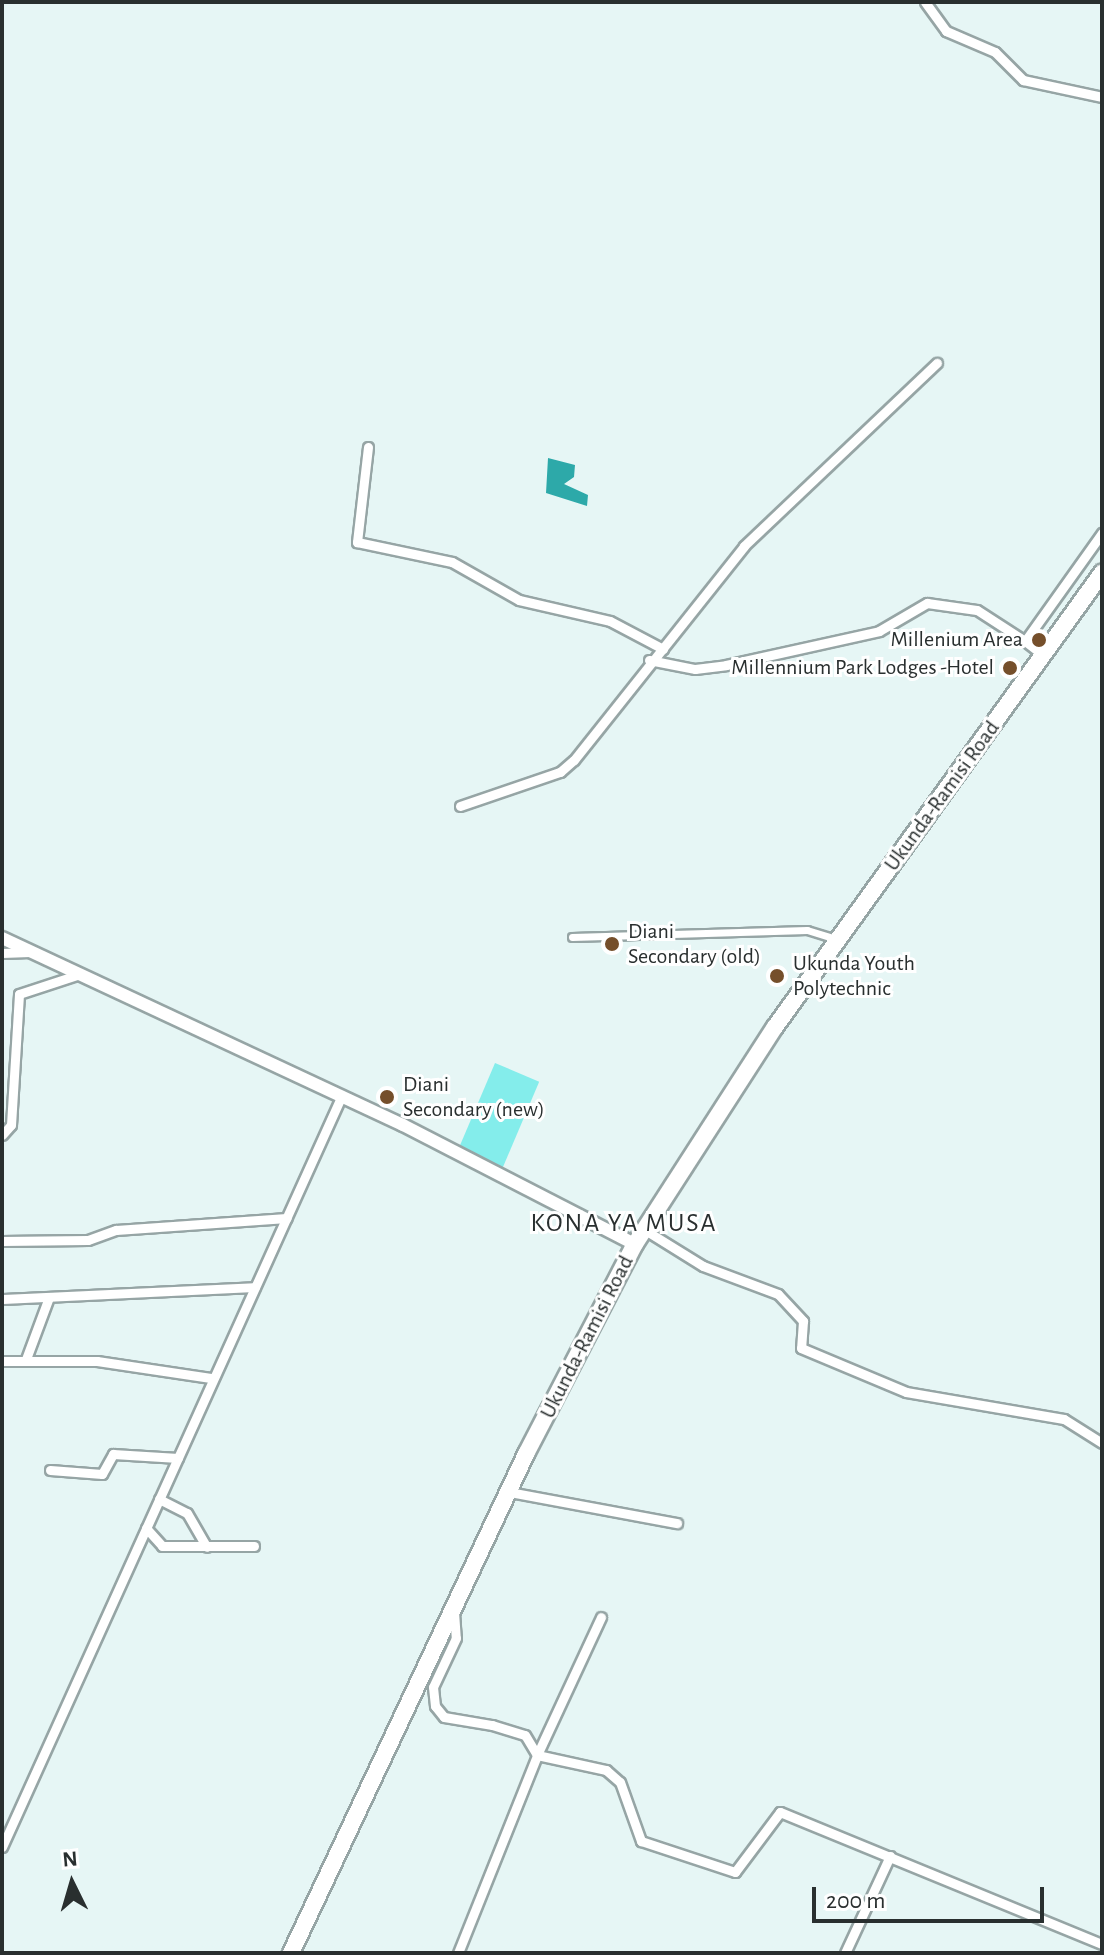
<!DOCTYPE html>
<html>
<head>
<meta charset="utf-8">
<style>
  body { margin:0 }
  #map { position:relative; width:1104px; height:1955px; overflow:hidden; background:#e6f6f5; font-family:"Alegreya Sans",sans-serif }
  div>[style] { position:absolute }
  .green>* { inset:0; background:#84edeb; transform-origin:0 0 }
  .water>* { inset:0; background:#2da9a9 }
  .roads { filter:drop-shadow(2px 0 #96a5a5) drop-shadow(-2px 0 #96a5a5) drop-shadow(0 2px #96a5a5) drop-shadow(0 -2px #96a5a5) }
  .pedestrian>* { height:7px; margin:-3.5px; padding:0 3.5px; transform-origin:3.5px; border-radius:3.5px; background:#fff }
  .minor>* { height:9px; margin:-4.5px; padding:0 4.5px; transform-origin:4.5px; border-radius:4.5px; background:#fff }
  .tertiary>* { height:12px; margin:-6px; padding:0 6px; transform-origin:6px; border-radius:6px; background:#fff }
  .trunk>* { height:16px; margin:-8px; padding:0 8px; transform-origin:8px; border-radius:8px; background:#fff }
  .dots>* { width:22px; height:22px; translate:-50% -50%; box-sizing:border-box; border:4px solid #fff; border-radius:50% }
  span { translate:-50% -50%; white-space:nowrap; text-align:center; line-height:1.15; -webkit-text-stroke:6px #fff; paint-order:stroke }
  .poi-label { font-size:22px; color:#292f2f }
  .right { translate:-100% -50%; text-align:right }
  .left { translate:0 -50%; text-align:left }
  .street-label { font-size:22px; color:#292f2f }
  .quarter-label { font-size:26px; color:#292f2f; letter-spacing:2px }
  .frame { position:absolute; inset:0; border:4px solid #292f2f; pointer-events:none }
  .north { position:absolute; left:32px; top:1843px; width:80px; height:80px; -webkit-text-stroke:6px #fff; paint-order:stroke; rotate:355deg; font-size:22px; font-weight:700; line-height:32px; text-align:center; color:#292f2f }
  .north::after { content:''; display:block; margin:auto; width:28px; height:36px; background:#292f2f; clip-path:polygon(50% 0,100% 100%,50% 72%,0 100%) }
  .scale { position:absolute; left:812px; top:1887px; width:232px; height:36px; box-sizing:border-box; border:4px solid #292f2f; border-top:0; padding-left:10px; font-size:24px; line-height:28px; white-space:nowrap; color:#292f2f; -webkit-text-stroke:6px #fff; paint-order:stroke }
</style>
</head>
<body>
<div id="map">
  <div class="green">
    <div style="left:495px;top:1063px;width:48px;height:96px;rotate:23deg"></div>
  </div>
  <div class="water">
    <div style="clip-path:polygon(548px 458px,575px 465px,574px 477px,564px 484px,588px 495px,587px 506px,546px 493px)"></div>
  </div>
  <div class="roads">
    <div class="pedestrian">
      <div style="left:572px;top:937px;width:235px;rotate:-1.7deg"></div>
      <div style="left:807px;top:930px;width:31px;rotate:17deg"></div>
    </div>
    <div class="minor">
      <div style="left:925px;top:2px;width:36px;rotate:54deg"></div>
      <div style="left:946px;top:31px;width:53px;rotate:23.2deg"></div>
      <div style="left:995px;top:52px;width:40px;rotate:45deg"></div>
      <div style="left:1023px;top:80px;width:81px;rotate:12.1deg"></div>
      <div style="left:368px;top:447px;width:96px;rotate:96.6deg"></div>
      <div style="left:357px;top:542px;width:97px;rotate:11.9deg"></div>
      <div style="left:452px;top:562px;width:77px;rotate:29.6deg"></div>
      <div style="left:519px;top:600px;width:93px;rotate:13deg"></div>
      <div style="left:610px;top:621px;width:60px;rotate:27.8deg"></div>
      <div style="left:1043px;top:655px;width:23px;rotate:-142deg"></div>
      <div style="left:1025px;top:641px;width:133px;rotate:-54.5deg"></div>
      <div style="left:649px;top:660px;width:47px;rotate:11.1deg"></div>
      <div style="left:695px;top:669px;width:31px;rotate:-7deg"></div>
      <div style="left:726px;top:665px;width:157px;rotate:-12.5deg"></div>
      <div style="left:879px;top:631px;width:56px;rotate:-30.3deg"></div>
      <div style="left:927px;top:603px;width:50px;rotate:8deg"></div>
      <div style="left:977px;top:610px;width:57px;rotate:32.9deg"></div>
      <div style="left:460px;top:806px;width:106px;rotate:-18.8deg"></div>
      <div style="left:560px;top:772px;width:18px;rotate:-41deg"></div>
      <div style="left:574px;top:760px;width:273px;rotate:-51.5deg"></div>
      <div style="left:744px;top:546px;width:266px;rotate:-43.5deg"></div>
      <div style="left:2px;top:953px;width:28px;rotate:-2deg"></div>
      <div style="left:2px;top:1135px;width:13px;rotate:-48deg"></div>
      <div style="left:11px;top:1125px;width:131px;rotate:-86.5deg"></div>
      <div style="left:19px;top:994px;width:61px;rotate:-18.1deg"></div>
      <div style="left:645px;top:1230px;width:68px;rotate:31.8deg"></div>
      <div style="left:703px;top:1266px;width:80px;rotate:20.5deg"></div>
      <div style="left:778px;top:1294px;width:37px;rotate:47deg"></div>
      <div style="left:803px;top:1321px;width:27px;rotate:94deg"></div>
      <div style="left:801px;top:1348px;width:114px;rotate:22.7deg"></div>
      <div style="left:906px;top:1392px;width:160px;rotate:9.7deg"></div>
      <div style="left:1064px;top:1419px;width:45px;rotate:32.3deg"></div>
      <div style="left:2px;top:1241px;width:86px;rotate:-0.7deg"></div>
      <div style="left:88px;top:1240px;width:30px;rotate:-20deg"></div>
      <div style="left:116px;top:1230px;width:171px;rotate:-4deg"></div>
      <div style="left:2px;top:1299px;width:253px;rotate:-2.7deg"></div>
      <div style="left:26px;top:1359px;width:66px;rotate:-69.6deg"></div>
      <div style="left:2px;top:1361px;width:95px"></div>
      <div style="left:97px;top:1361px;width:115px;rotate:8.5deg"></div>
      <div style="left:50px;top:1470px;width:52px;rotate:4.4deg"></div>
      <div style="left:102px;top:1474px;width:23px;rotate:-61deg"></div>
      <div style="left:113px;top:1454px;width:65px;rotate:3.5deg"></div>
      <div style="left:509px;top:1492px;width:171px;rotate:10.5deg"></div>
      <div style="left:159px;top:1499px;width:31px;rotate:27deg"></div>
      <div style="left:187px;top:1513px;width:39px;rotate:60deg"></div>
      <div style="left:146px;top:1528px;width:24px;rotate:48deg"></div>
      <div style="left:162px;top:1546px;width:92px"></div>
      <div style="left:454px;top:1612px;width:26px;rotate:86deg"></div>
      <div style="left:456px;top:1638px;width:54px;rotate:115.1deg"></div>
      <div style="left:433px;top:1687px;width:19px;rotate:84deg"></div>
      <div style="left:435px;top:1706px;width:14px;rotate:51deg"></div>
      <div style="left:444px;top:1717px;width:49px;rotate:9.5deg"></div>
      <div style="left:492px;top:1725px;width:34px;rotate:17deg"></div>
      <div style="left:525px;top:1735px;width:23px;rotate:59deg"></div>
      <div style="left:537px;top:1755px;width:71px;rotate:12.3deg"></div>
      <div style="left:606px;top:1770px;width:18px;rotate:41deg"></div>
      <div style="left:620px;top:1782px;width:63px;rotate:70.4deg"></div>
      <div style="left:641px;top:1841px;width:99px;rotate:18.3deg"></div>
      <div style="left:735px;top:1872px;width:75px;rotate:-53.1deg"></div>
      <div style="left:780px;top:1812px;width:348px;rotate:22.3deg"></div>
      <div style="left:2px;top:1847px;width:825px;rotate:-65.67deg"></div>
      <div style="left:458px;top:1953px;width:213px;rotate:-68.2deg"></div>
      <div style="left:537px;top:1755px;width:152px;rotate:-65.1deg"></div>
      <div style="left:845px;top:1953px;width:107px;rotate:-65.1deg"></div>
    </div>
    <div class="tertiary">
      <div style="left:2px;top:938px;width:442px;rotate:25deg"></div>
      <div style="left:403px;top:1125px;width:261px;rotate:27.2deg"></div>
    </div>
    <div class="trunk">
      <div style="left:291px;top:1953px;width:552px;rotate:-64.78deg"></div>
      <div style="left:526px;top:1454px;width:237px;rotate:-62.6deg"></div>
      <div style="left:635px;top:1244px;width:258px;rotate:-57.2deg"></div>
      <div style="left:775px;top:1027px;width:560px;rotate:-54.24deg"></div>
    </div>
  </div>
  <div class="dots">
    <div style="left:1039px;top:640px;background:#754f2b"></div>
    <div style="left:1010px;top:668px;background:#754f2b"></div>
    <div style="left:612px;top:944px;background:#754f2b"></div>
    <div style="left:777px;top:976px;background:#754f2b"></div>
    <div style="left:387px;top:1097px;background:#754f2b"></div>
  </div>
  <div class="poi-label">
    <span class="right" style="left:1023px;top:640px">Millenium Area</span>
    <span class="right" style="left:994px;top:668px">Millennium Park Lodges -Hotel</span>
    <span class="left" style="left:628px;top:944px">Diani<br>Secondary (old)</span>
    <span class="left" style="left:793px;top:976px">Ukunda Youth<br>Polytechnic</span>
    <span class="left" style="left:403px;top:1097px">Diani<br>Secondary (new)</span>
  </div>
  <div class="street-label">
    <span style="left:942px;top:796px;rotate:-54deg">Ukunda-Ramisi Road</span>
    <span style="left:587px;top:1337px;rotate:-63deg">Ukunda-Ramisi Road</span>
  </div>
  <div class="quarter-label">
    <span style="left:624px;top:1224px">KONA YA MUSA</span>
  </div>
  <div class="frame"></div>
  <div class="north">N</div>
  <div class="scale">200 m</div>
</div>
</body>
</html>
